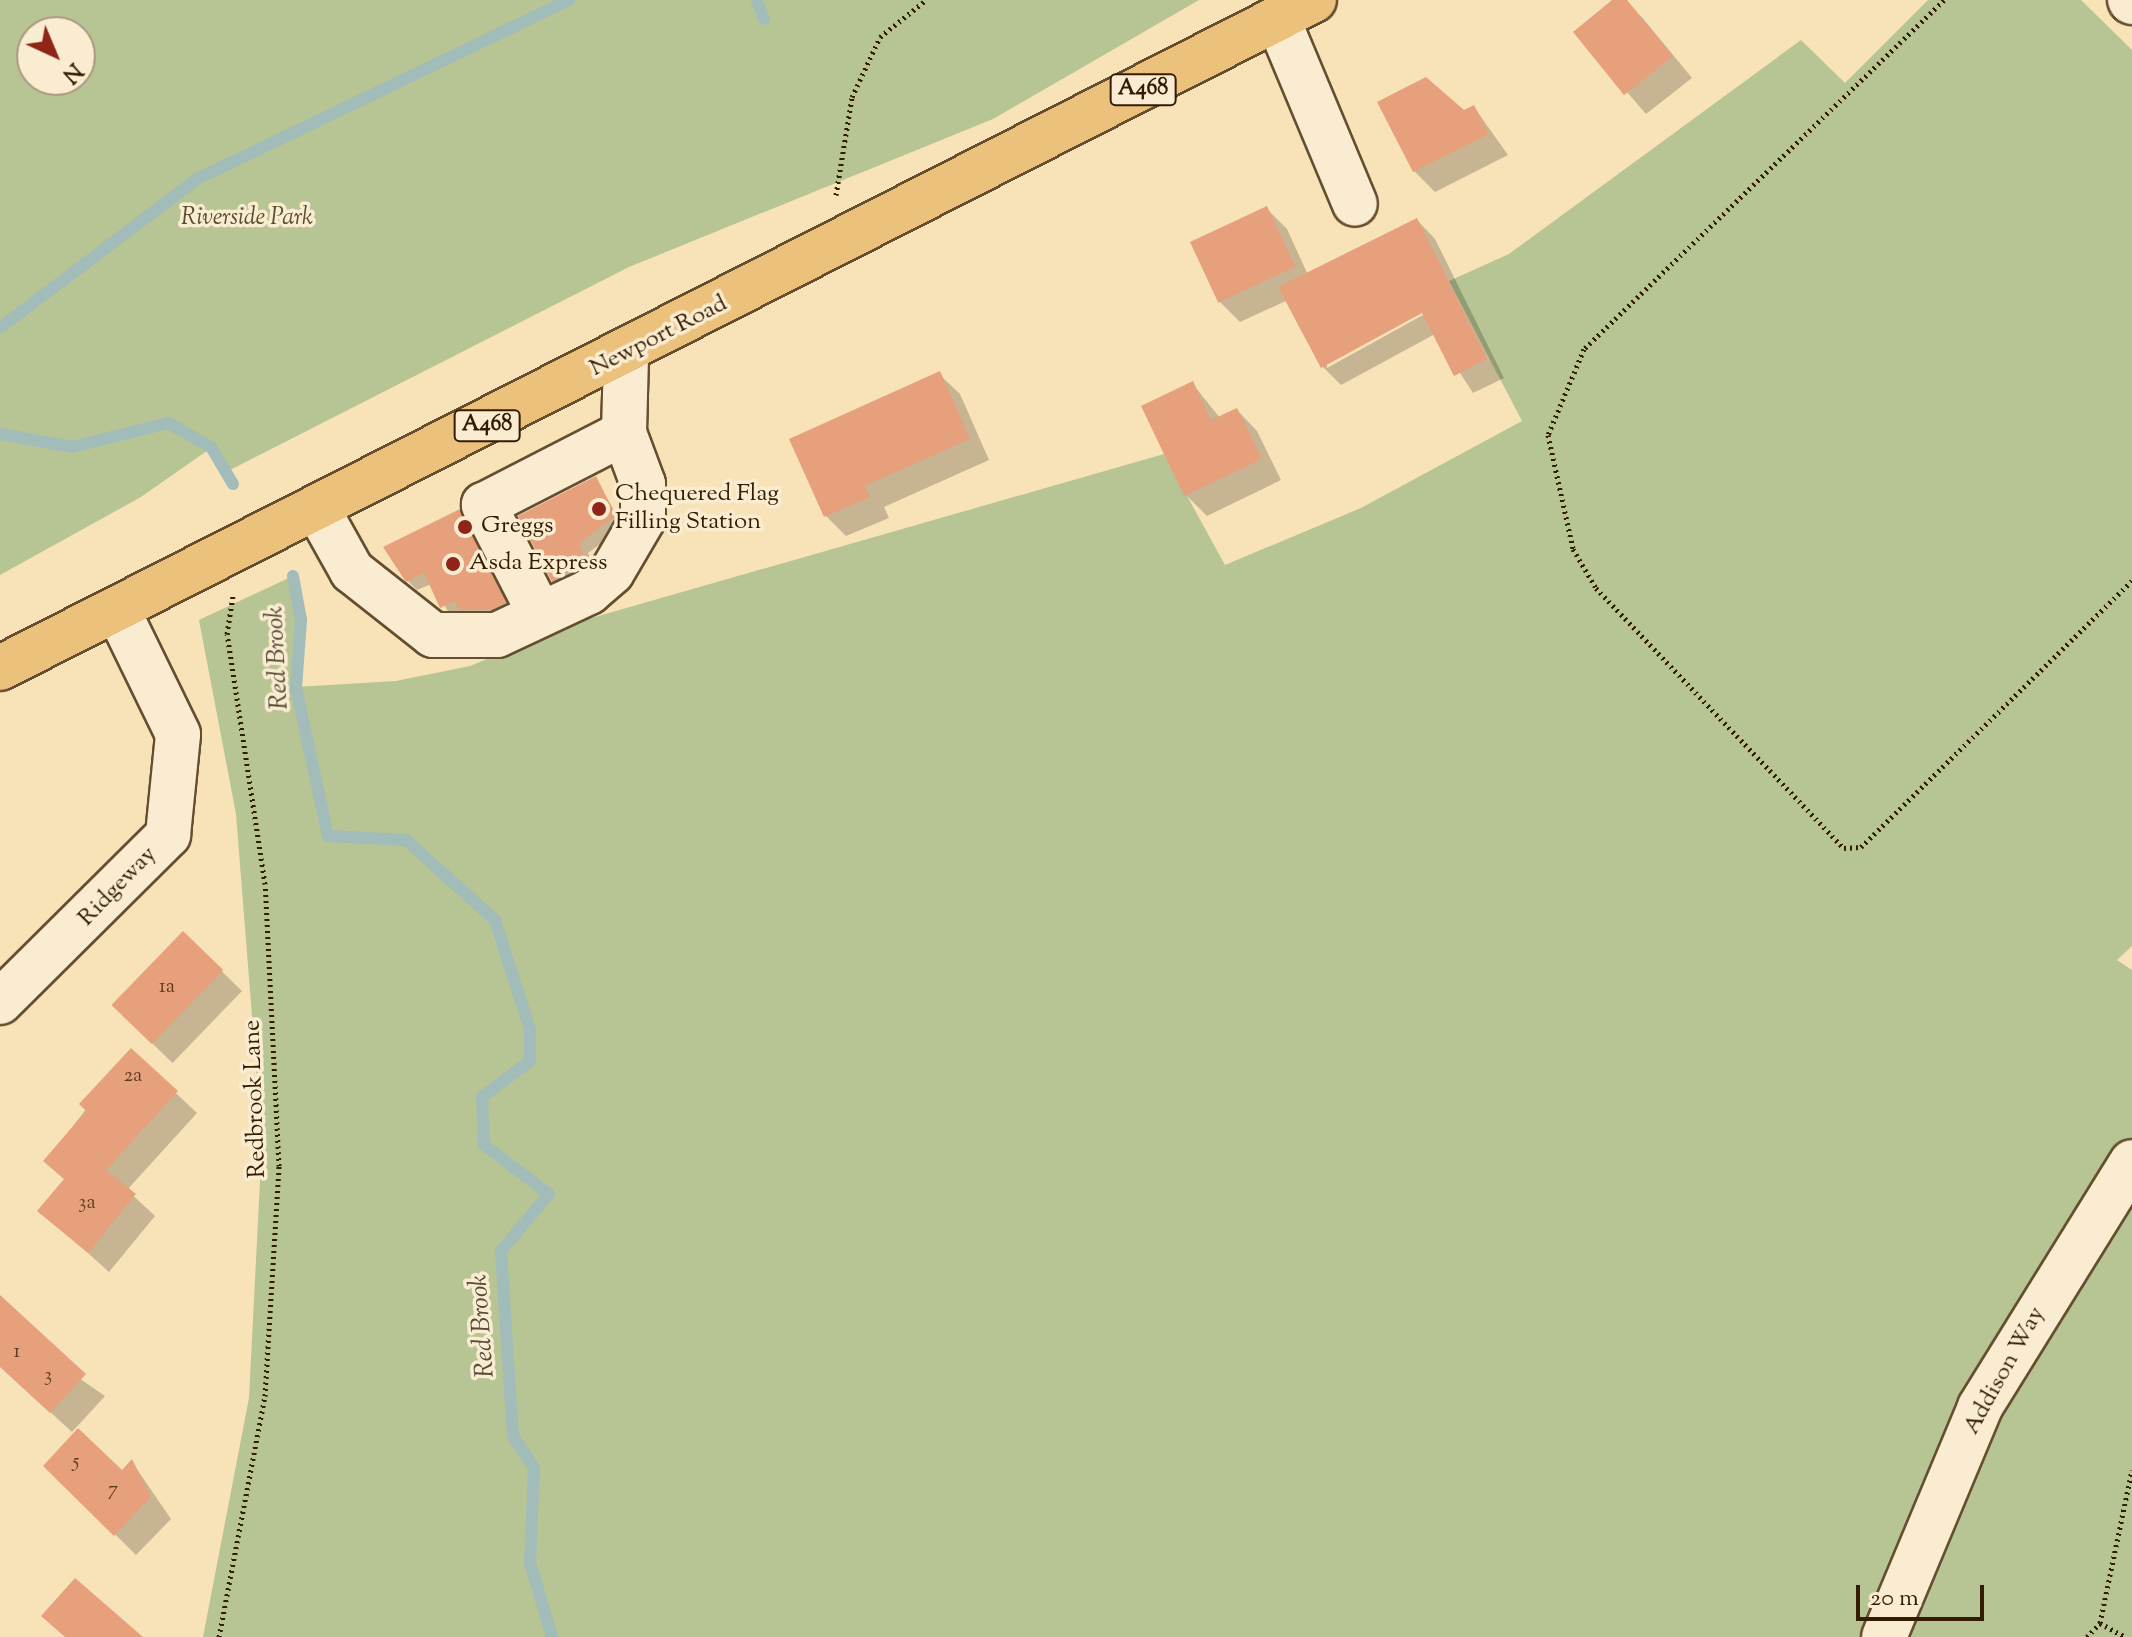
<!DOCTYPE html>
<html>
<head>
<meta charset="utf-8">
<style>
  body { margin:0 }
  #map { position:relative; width:2132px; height:1637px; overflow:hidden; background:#f8e2b8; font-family:"Sorts Mill Goudy",serif }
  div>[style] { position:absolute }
  .green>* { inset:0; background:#b7c493 }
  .shadow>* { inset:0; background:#0003; transform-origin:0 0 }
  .stream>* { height:12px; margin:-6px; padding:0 6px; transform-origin:6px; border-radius:6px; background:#a1bcb9 }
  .building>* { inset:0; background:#e6a07b; transform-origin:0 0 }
  .path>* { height:5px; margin-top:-2.5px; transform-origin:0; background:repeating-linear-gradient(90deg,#341c01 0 2px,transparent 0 6px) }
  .roads { filter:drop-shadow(2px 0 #654e2f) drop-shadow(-2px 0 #654e2f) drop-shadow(0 2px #654e2f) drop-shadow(0 -2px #654e2f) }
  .minor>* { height:44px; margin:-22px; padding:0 22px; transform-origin:22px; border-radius:22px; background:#faecd1 }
  .major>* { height:44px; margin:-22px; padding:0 22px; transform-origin:22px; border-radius:22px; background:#ecc17c }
  .dots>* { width:22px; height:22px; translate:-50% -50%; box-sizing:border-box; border:4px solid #faecd1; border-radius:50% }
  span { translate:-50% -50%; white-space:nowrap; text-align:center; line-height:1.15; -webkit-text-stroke:7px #faecd1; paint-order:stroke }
  .number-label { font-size:20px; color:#603d20 }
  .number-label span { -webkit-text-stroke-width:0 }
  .shield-label span { padding:2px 6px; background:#faecd1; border:2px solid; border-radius:6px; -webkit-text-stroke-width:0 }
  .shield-label { font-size:22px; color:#341c01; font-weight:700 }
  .park-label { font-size:24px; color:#5b4e2d; font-style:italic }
  .street-label { font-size:24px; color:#341c01 }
  .poi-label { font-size:24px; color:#341c01 }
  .left { translate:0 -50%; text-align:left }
  .water-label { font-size:26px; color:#554c38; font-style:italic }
  .north { position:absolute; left:16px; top:16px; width:80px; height:80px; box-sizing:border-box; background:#faecd1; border:2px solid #ab997e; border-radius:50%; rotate:136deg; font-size:22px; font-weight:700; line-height:32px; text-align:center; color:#341c01 }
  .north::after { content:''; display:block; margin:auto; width:28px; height:36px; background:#8f2418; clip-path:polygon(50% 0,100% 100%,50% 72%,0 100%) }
  .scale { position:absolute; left:1856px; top:1585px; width:128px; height:36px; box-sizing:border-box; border:4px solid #341c01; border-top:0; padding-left:10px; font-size:24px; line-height:28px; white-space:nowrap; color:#341c01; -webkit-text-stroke:6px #faecd1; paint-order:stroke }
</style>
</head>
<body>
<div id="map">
  <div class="green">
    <div style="clip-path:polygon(evenodd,0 0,1199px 0,993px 119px,629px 267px,226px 472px,211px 448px,141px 497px,0 575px,0 0,32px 32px,80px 32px,80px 80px,32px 80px,32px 32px)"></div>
    <div style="clip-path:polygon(1928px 0,2081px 0,2132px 50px,2132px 946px,2117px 960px,2132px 970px,2132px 1637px,203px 1637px,249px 1398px,262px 1142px,236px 814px,199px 620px,293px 576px,301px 620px,296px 687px,396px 681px,470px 666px,581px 621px,1164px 454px,1225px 565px,1361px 508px,1522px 421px,1449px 281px,1509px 254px,1801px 40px,1845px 83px)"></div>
  </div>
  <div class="shadow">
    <div style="clip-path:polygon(1615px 0,1641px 16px,1692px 78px,1646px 114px,1575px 32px)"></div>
    <div style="clip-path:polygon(1474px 107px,1508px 155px,1435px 192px,1414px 171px)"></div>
    <div style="clip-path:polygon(evenodd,1266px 208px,1287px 229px,1308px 275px,1417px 220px,1435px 239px,1504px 378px,1473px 393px,1435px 334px,1341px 385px,1323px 367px,1288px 300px,1240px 322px,1220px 302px,1266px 208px,1430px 307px,1432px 310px,1327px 368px,1327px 363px,1430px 307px)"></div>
    <div style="clip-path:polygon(939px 374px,960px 394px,989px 460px,884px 507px,889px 518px,846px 536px,825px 515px)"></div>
    <div style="clip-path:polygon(1192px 383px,1220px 418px,1237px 410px,1257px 431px,1281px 480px,1207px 516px,1186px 495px,1144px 407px)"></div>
    <div style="clip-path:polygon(595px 478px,624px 527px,588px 553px,596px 571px,563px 590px,553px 581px)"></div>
    <div style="clip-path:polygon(460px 511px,469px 521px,514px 613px,451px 616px,431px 584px,417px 590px,407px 580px)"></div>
    <div style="left:183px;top:934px;width:82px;height:100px;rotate:44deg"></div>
    <div style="clip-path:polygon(131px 1051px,197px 1113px,127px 1190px,155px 1216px,109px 1272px,40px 1210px,65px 1180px,46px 1161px)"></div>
    <div style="clip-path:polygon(0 1324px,105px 1396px,72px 1432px,0 1366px)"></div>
    <div style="clip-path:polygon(132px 1462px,171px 1519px,136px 1555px,46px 1466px,122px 1473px)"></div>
  </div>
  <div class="stream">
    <div style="left:757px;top:0;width:20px;rotate:70deg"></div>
    <div style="left:0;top:328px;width:247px;rotate:-37.1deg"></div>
    <div style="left:197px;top:179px;width:413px;rotate:-25.7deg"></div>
    <div style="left:0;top:434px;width:73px;rotate:10.2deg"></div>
    <div style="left:72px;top:447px;width:99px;rotate:-14deg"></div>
    <div style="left:168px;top:423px;width:49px;rotate:29.2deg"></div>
    <div style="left:211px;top:447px;width:43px;rotate:59.3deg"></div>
    <div style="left:293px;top:576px;width:45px;rotate:79.7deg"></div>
    <div style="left:301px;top:620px;width:68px;rotate:94.2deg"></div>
    <div style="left:296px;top:688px;width:151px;rotate:77.8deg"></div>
    <div style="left:328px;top:836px;width:78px;rotate:2.9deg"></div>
    <div style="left:406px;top:840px;width:120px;rotate:42deg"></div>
    <div style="left:495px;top:920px;width:115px;rotate:72.3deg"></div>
    <div style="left:530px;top:1030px;width:31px;rotate:90deg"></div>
    <div style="left:530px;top:1061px;width:60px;rotate:143.1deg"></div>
    <div style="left:482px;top:1097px;width:48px;rotate:87.6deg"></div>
    <div style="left:484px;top:1145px;width:81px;rotate:37deg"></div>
    <div style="left:549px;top:1194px;width:75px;rotate:130.1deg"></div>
    <div style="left:501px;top:1251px;width:185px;rotate:86.3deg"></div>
    <div style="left:513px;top:1436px;width:38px;rotate:57deg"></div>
    <div style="left:534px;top:1468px;width:94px;rotate:92.4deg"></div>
    <div style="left:530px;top:1562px;width:78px;rotate:73.7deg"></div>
  </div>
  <div class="building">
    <div style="clip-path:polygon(1612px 0,1627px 0,1673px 56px,1624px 95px,1573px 32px)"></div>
    <div style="clip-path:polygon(1426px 77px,1464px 110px,1474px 105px,1489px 134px,1413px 172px,1377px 102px)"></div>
    <div style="left:1267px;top:206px;width:67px;height:85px;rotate:65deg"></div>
    <div style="clip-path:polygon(1417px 218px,1487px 359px,1454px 376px,1422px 313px,1321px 368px,1278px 287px)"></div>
    <div style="clip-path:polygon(940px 371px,970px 439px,865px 486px,870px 497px,824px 517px,789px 439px)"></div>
    <div style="clip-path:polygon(1193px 381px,1211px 420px,1237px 408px,1262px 459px,1184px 496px,1141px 406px)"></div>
    <div style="clip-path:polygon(596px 476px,616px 516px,579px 543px,587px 561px,552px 582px,518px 516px)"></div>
    <div style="clip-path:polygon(460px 509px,506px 603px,491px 610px,459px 610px,455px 601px,440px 608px,424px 573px,406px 582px,383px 547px)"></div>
    <div style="left:183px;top:931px;width:56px;height:103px;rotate:44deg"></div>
    <div style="clip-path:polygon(131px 1048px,178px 1091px,106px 1170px,136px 1194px,88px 1253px,37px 1211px,64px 1179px,43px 1161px,86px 1111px,79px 1104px)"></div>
    <div style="clip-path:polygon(0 1295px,86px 1374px,50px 1413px,0 1367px)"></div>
    <div style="clip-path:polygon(78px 1428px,122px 1470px,132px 1459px,151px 1497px,114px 1536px,43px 1466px)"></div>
    <div style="clip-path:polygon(75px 1578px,143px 1637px,65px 1637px,41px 1616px)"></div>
  </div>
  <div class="path">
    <div style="left:1944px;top:0;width:501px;rotate:135.89deg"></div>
    <div style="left:1584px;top:349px;width:93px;rotate:112.7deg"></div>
    <div style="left:1548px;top:435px;width:117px;rotate:77.6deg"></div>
    <div style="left:1573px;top:549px;width:45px;rotate:59.5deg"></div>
    <div style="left:1596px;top:588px;width:359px;rotate:46.4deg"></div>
    <div style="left:1844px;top:848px;width:17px;rotate:-3deg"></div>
    <div style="left:1861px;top:847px;width:380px;rotate:-44.5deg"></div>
    <div style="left:836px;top:195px;width:99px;rotate:-80.7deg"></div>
    <div style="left:852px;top:97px;width:66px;rotate:-65deg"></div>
    <div style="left:880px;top:37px;width:59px;rotate:-38.8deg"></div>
    <div style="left:2100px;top:1623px;width:29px;rotate:29deg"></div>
    <div style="left:219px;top:1637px;width:245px;rotate:-79.2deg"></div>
    <div style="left:265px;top:1396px;width:230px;rotate:-86.5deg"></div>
    <div style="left:279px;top:1166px;width:282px;rotate:-92.8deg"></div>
    <div style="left:265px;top:884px;width:253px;rotate:-98.6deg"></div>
    <div style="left:227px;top:634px;width:38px;rotate:-81deg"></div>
    <div style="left:2087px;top:1637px;width:19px;rotate:-47deg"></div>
    <div style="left:2100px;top:1623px;width:156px;rotate:-78.2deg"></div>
  </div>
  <div class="roads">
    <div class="minor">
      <div style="left:2130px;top:0;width:3px;rotate:45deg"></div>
      <div style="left:1278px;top:20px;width:199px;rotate:67.3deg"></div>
      <div style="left:319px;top:512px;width:68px;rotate:60.8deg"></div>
      <div style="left:352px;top:571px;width:103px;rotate:38.3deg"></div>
      <div style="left:433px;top:635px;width:64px"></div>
      <div style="left:497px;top:635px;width:102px;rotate:-25.1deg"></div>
      <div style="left:589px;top:592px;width:30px;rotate:-41deg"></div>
      <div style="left:612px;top:572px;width:61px;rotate:-59.7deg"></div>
      <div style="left:643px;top:519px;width:35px;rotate:-90deg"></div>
      <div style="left:643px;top:484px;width:54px;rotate:-110.4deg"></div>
      <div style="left:624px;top:433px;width:79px;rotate:-88.5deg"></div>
      <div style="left:540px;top:614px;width:123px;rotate:-117.2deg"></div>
      <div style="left:484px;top:505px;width:157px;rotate:-27.2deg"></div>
      <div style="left:0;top:1002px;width:237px;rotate:-44.8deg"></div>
      <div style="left:168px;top:835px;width:101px;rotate:-84.3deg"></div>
      <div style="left:178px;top:734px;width:135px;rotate:-116deg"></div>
      <div style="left:1884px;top:1637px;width:249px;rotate:-67.3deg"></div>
      <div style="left:1980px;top:1407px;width:288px;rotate:-58.2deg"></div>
    </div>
    <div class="major">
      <div style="left:0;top:668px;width:1474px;rotate:-26.95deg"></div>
    </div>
  </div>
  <div class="dots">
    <div style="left:599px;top:509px;background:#8f2418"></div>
    <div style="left:465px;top:527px;background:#8f2418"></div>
    <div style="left:453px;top:564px;background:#8f2418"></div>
  </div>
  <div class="number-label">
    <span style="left:167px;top:987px">1a</span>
    <span style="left:133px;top:1076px">2a</span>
    <span style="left:87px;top:1203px">3a</span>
    <span style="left:17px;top:1352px">1</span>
    <span style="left:48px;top:1376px">3</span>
    <span style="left:76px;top:1462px">5</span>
    <span style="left:113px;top:1490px">7</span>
  </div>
  <div class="shield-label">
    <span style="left:1143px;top:90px">A468</span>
    <span style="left:487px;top:426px">A468</span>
  </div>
  <div class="park-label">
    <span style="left:247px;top:219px">Riverside Park</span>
  </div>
  <div class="street-label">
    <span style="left:659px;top:337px;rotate:-27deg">Newport Road</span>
    <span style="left:118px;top:887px;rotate:-46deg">Ridgeway</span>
    <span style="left:256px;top:1099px;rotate:-92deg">Redbrook Lane</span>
    <span style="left:2005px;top:1371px;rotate:-61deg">Addison Way</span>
  </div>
  <div class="poi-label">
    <span class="left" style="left:615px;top:509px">Chequered Flag<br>Filling Station</span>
    <span class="left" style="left:481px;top:527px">Greggs</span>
    <span class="left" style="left:469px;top:564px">Asda Express</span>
  </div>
  <div class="water-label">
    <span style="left:278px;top:658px;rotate:-93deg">Red Brook</span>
    <span style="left:483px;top:1326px;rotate:-94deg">Red Brook</span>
  </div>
  <div class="north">N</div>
  <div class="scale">20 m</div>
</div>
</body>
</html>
